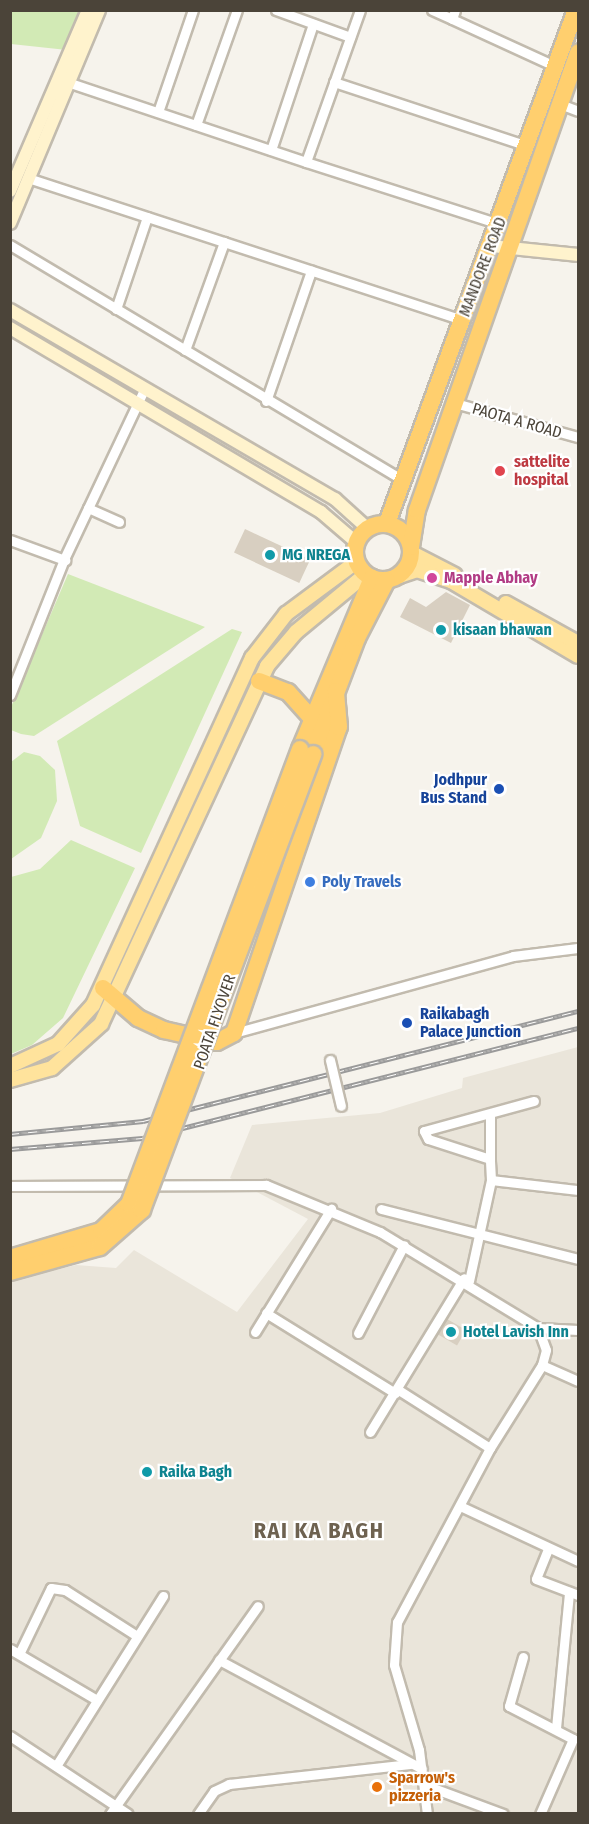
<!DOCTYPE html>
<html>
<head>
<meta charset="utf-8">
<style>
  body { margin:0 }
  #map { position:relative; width:589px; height:1824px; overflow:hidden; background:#f6f3ec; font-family:"Fira Sans Condensed",sans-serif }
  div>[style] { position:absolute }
  .residential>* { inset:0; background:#eae5da }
  .green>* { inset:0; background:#d2eab5 }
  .building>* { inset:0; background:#d8cfc1; transform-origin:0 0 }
  .roads { filter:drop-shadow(2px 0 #c2bbae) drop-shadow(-2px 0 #c2bbae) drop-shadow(0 2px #c2bbae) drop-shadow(0 -2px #c2bbae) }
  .street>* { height:9px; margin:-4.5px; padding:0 4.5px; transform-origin:4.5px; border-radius:4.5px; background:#fff }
  .secondary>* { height:12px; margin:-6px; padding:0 6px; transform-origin:6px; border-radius:6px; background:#fff3cd }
  .primary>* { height:14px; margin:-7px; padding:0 7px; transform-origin:7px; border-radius:7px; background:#ffe39c }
  .highway>* { height:16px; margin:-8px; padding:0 8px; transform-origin:8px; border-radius:8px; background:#ffcf6e }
  .highway>.ring { margin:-8px; padding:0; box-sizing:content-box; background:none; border:16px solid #ffcf6e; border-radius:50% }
  .rail>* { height:5px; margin-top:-2.5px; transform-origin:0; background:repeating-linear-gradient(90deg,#fff 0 9px,#9a9a9a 0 18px); box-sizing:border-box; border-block:2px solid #9a9a9a }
  .bridges { filter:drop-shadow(2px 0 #c2bbae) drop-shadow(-2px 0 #c2bbae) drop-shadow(0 2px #c2bbae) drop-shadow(0 -2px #c2bbae) }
  .street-bridge>* { height:9px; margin:-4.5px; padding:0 4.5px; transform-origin:4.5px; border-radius:4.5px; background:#fff }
  .highway-bridge>* { height:16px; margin:-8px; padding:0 8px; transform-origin:8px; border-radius:8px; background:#ffcf6e }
  .dots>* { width:16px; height:16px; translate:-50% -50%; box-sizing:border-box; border:3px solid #fff; border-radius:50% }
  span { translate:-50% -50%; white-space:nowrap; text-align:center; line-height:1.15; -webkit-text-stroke:4.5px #fff; paint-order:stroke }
  .street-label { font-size:16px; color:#4b4439 }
  .health-label { font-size:16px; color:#be3a42; font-weight:700 }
  .left { translate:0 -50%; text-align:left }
  .culture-label { font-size:16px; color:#0d838f; font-weight:700 }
  .hotel-label { font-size:16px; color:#b23c85; font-weight:700 }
  .transit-label { font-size:16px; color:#164399; font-weight:700 }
  .right { translate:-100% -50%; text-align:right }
  .shop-label { font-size:16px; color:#366cbe; font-weight:700 }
  .food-label { font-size:16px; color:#c56008; font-weight:700 }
  .district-label { font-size:22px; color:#6e6250; font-weight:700; letter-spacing:1.5px }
  .frame { position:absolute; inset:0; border:12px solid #4b4439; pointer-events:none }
</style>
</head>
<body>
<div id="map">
  <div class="residential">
    <div style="clip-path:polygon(578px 1047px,578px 1813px,11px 1813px,10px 1281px,76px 1265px,116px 1268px,134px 1250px,237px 1312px,308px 1219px,230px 1178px,252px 1125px,380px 1113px,462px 1088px,463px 1078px)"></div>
  </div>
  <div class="green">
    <div style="clip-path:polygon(10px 11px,81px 11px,67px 50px,11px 44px)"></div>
    <div style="clip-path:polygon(68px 574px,205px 627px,34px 736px,21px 734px,11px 730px,11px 707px)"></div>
    <div style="clip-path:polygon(232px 629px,242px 632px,141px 853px,80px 826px,57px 741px)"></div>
    <div style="clip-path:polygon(24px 752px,40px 756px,55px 770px,57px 801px,41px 838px,11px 859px,11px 762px)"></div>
    <div style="clip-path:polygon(71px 840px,135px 868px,63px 1018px,32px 1045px,11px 1054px,11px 877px,40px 869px)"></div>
  </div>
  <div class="building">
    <div style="left:245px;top:529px;width:72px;height:26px;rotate:25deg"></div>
    <div style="clip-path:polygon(446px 592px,470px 605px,451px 643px,400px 617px,410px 598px,426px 607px)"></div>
    <div style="left:447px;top:1319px;width:22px;height:18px;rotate:30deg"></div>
  </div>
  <div class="roads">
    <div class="street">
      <div style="left:276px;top:10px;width:79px;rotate:20deg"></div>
      <div style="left:360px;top:10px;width:161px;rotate:109.6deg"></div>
      <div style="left:306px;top:162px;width:203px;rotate:17.8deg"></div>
      <div style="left:432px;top:10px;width:22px;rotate:24deg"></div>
      <div style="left:455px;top:10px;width:9px;rotate:108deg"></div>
      <div style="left:452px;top:19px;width:115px;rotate:24.6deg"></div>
      <div style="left:334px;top:82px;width:204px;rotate:18.3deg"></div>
      <div style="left:73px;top:84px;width:246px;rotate:18.5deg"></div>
      <div style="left:560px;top:104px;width:19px;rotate:21deg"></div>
      <div style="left:158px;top:112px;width:108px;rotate:-71.1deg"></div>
      <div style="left:196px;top:125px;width:122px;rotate:-70.4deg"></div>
      <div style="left:271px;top:150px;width:133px;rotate:-71.6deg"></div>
      <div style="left:31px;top:179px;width:454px;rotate:18.1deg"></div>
      <div style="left:10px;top:245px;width:460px;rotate:30.9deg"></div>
      <div style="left:116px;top:309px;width:97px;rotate:-71.4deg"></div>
      <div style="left:185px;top:350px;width:115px;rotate:-70.1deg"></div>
      <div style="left:266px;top:401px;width:138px;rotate:-70.9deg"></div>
      <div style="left:455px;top:403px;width:128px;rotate:15.5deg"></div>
      <div style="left:88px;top:508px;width:34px;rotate:24deg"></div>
      <div style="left:10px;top:540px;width:59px;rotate:20deg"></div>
      <div style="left:10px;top:695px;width:146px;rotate:-68.3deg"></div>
      <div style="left:64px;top:559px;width:189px;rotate:-64.7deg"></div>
      <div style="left:234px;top:1033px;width:289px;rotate:-15.4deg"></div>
      <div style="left:513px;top:956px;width:65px;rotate:-7deg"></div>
      <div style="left:490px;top:1159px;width:45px;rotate:-90deg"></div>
      <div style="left:491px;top:1180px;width:88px;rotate:6.6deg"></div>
      <div style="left:10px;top:1186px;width:256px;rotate:-0.2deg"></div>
      <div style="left:266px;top:1185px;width:123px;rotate:22.4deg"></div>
      <div style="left:380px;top:1232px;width:185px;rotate:31.3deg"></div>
      <div style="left:538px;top:1328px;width:23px;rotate:70deg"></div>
      <div style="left:546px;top:1350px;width:16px;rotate:105deg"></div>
      <div style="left:542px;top:1365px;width:98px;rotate:122.1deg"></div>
      <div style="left:490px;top:1448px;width:197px;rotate:118.1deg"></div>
      <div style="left:397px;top:1622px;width:43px;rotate:94deg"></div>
      <div style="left:394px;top:1665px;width:89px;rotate:73.6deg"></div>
      <div style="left:419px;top:1750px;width:64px;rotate:82.9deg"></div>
      <div style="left:381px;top:1209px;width:203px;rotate:14.2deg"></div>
      <div style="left:469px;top:1281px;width:103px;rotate:-77.7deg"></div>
      <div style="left:491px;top:1180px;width:21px;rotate:-93deg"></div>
      <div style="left:490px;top:1159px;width:65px;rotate:-162.1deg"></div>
      <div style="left:428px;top:1139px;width:9px;rotate:-117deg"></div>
      <div style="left:424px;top:1131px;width:114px;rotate:-15.3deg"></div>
      <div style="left:266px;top:1313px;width:152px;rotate:31.8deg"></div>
      <div style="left:538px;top:1328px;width:40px;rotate:2.9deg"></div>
      <div style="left:255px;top:1332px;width:145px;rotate:-58.3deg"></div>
      <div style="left:358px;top:1333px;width:99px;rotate:-62.4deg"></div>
      <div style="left:542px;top:1365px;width:39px;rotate:24deg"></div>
      <div style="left:397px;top:1389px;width:110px;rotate:32.4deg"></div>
      <div style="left:370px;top:1432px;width:180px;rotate:-58.6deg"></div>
      <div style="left:460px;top:1506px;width:130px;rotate:25deg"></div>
      <div style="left:548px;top:1549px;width:32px;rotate:112deg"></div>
      <div style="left:536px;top:1579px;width:45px;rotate:20.9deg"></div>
      <div style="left:10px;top:1649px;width:101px;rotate:30.4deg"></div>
      <div style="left:20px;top:1652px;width:71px;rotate:-64.2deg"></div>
      <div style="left:51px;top:1588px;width:14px;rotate:8deg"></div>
      <div style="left:65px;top:1590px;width:85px;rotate:32.6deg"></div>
      <div style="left:523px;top:1657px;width:51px;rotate:105.9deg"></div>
      <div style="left:509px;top:1706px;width:72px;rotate:27.3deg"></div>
      <div style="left:573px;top:1739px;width:82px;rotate:113.7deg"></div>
      <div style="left:219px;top:1660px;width:230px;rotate:28.2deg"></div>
      <div style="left:556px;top:1728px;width:137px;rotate:-84.5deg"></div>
      <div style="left:10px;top:1736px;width:141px;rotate:33.5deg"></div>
      <div style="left:56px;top:1766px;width:201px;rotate:-57.8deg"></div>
      <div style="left:425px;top:1785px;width:83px;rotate:20.4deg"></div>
      <div style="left:110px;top:1814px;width:255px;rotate:-54.6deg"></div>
      <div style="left:198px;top:1814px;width:28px;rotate:-55deg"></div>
      <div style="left:214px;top:1791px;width:17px;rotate:-25deg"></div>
      <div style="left:229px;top:1784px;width:182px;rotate:-6.3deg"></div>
    </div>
    <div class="secondary">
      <div style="left:10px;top:191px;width:197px;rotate:-66.7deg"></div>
      <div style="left:10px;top:223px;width:231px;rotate:-67.3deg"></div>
      <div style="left:491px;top:246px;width:87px;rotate:5.9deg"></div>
      <div style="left:10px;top:310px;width:376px;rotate:30.2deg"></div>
      <div style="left:335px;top:499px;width:43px;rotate:42.2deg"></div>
      <div style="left:10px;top:328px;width:361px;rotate:30.6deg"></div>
      <div style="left:321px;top:512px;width:46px;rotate:40.6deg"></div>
    </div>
    <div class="primary">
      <div style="left:412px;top:553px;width:48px;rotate:27.1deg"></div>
      <div style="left:399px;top:576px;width:19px;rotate:-18deg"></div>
      <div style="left:417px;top:570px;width:36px;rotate:18deg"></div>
      <div style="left:451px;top:581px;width:147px;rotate:30.6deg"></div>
      <div style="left:506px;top:603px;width:82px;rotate:29.1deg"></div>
      <div style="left:10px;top:1066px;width:53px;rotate:-24.6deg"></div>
      <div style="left:58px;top:1044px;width:52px;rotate:-48.1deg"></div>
      <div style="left:93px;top:1005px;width:382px;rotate:-65.4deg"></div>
      <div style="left:252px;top:658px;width:56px;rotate:-52.3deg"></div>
      <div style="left:286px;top:614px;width:87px;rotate:-36.6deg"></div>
      <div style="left:10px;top:1080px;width:44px;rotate:-15.9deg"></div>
      <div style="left:52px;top:1068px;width:66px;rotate:-41.9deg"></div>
      <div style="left:101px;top:1024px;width:395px;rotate:-65.1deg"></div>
      <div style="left:267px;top:666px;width:45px;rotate:-49.5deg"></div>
      <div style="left:296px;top:632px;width:91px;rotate:-39.6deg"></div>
    </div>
    <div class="highway">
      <div style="left:387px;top:523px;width:547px;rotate:-69.78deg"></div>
      <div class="ring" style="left:355px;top:524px;width:40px;height:40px"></div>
      <div style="left:411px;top:547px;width:37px;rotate:-81deg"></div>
      <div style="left:417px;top:510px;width:485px;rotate:-70.6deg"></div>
      <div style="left:259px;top:681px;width:31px;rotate:21deg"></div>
      <div style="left:288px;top:692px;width:36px;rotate:48deg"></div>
      <div style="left:300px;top:749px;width:186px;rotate:-67.2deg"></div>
      <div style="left:313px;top:754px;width:124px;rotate:-69.2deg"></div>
      <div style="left:357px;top:638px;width:65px;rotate:-62.7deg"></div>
      <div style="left:103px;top:988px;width:46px;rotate:40.6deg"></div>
      <div style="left:138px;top:1018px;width:29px;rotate:25deg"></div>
      <div style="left:164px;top:1030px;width:54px;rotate:12.8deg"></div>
      <div style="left:217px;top:1042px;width:19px;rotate:-28deg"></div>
      <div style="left:234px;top:1033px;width:324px;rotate:-71.1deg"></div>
      <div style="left:339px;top:727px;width:36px;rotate:-95deg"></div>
    </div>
  </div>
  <div class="rail">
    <div style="left:10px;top:1134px;width:134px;rotate:-5.6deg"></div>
    <div style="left:143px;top:1121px;width:449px;rotate:-14.2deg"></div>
    <div style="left:10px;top:1149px;width:133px;rotate:-4.7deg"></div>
    <div style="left:143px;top:1138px;width:449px;rotate:-14.2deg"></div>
  </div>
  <div class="bridges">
    <div class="street-bridge">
      <div style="left:330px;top:1060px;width:47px;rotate:76.6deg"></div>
    </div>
    <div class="highway-bridge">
      <div style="left:10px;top:1258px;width:95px;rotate:-16.5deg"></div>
      <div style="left:101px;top:1231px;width:39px;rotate:-44deg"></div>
      <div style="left:129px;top:1204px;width:486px;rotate:-69.4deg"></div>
      <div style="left:10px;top:1272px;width:93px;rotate:-15.5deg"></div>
      <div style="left:100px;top:1247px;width:56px;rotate:-41.4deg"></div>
      <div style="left:142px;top:1210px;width:487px;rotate:-69.4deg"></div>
    </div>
  </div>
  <div class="dots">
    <div style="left:500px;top:471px;background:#e0444e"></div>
    <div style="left:270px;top:555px;background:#0f9aa8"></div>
    <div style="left:432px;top:578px;background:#d1479c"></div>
    <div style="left:441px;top:630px;background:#0f9aa8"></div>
    <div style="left:499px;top:789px;background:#1a4fb4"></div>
    <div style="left:310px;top:882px;background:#3f7fe0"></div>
    <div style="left:407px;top:1023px;background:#1a4fb4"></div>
    <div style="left:451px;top:1332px;background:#0f9aa8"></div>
    <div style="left:147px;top:1472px;background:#0f9aa8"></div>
    <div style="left:377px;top:1787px;background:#e8710a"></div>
  </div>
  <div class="street-label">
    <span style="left:483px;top:267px;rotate:-69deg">MANDORE ROAD</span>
    <span style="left:517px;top:421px;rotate:16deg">PAOTA A ROAD</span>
    <span style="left:215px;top:1022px;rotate:-71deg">POATA FLYOVER</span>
  </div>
  <div class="health-label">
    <span class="left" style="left:514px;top:471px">sattelite<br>hospital</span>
  </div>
  <div class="culture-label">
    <span class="left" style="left:282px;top:555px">MG NREGA</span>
    <span class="left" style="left:453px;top:630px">kisaan bhawan</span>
    <span class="left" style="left:463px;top:1332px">Hotel Lavish Inn</span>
    <span class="left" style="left:159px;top:1472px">Raika Bagh</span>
  </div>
  <div class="hotel-label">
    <span class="left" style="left:444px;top:578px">Mapple Abhay</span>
  </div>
  <div class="transit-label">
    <span class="right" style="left:487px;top:789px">Jodhpur<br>Bus Stand</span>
    <span class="left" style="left:420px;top:1023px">Raikabagh<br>Palace Junction</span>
  </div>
  <div class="shop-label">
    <span class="left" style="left:322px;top:882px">Poly Travels</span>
  </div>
  <div class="food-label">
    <span class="left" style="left:389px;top:1787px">Sparrow's<br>pizzeria</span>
  </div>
  <div class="district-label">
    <span style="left:319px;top:1531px">RAI KA BAGH</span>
  </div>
  <div class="frame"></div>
</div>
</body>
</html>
